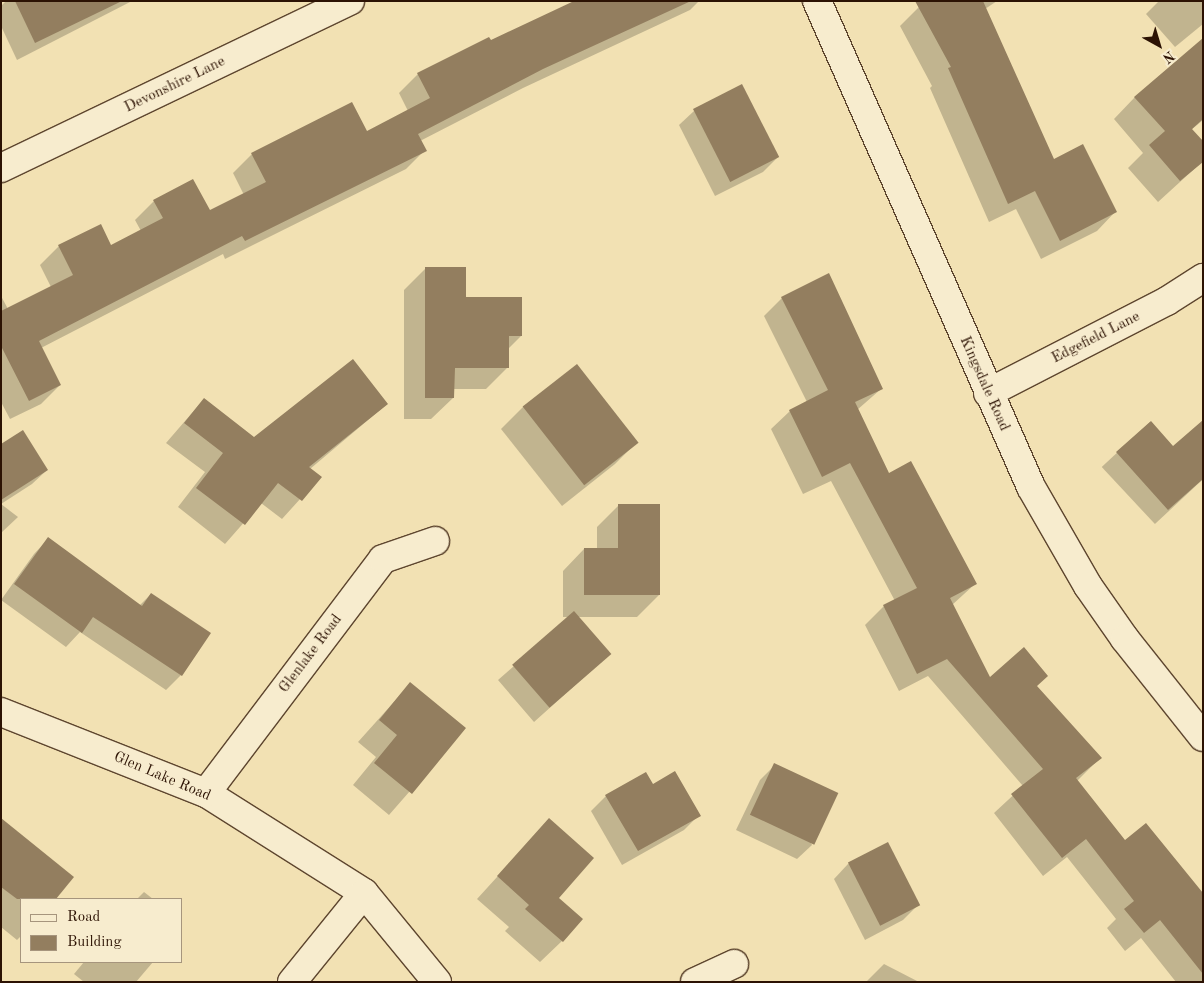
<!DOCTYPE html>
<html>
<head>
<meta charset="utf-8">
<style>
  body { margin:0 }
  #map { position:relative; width:1204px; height:983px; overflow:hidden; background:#f2e1b3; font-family:"Old Standard TT",serif }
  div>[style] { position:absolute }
  .shadow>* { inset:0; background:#0003; transform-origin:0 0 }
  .building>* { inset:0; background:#937e5f; transform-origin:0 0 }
  .roads { filter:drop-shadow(1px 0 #5e462f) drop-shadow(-1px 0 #5e462f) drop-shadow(0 1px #5e462f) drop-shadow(0 -1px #5e462f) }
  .minor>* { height:28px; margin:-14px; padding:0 14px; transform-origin:14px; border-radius:14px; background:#f7ecce }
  span { translate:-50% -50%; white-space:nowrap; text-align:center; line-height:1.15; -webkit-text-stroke:4px #f7ecce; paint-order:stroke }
  .street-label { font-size:15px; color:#2c1203 }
  .frame { position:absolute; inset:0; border:2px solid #2c1203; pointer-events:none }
  .legend { position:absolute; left:20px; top:898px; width:162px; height:65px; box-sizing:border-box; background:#f7ecce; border:1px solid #a6957d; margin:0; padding:6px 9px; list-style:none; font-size:15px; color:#2c1203 }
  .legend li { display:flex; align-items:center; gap:10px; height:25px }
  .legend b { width:25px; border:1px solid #a6957d }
  .north { position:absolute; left:1134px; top:20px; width:50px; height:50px; -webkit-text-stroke:4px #f7ecce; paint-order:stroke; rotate:141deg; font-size:14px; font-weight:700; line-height:20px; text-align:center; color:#2c1203 }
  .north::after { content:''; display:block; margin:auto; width:18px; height:22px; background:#2c1203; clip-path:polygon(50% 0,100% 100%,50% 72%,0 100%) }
</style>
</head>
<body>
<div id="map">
  <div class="shadow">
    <div style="clip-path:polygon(6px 1px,132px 1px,17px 60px,1px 26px,1px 6px)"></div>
    <div style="clip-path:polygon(577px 1px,699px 1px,690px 10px,523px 88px,420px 141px,425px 150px,406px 169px,225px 259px,223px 254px,41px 348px,60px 385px,41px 404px,10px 419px,1px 402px,1px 296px,8px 309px,51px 287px,40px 265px,59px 246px,110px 247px,141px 231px,135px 220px,154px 201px,209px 212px,244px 195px,233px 173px,252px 154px,366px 133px,408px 111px,399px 93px,418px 74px)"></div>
    <div style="clip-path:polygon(925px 1px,997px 1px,985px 9px,1053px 161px,1115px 212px,1097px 231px,1041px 259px,1016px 209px,989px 222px,930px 88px,932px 86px,900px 26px)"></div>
    <div style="clip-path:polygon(1159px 1px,1203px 1px,1203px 24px,1175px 47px,1146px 14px)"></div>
    <div style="clip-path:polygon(1203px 60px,1203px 120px,1191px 130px,1203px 161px,1158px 202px,1128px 168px,1143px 153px,1114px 119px,1135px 97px)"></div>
    <div style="clip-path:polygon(694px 111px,778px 157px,763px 172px,715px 196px,679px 125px)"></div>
    <div style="clip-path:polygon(426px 268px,521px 336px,508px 349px,507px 368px,486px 389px,453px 389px,453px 398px,431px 419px,404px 419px,404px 290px)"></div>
    <div style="clip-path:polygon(782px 298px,881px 389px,857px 410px,889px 475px,975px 584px,952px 605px,990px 679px,1036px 687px,1100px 758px,1077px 781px,1125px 841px,1203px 896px,1203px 982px,1176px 982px,1141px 938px,1125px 951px,1107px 928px,1116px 919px,1067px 857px,1043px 876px,994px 813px,1023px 786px,928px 676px,899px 691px,865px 625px,884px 606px,895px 601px,831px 481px,803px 494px,771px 429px,790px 411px,807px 402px,764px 316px)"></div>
    <div style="clip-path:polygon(576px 366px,636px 443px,615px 464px,562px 506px,501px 429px,523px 407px)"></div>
    <div style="clip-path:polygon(204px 399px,254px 438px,387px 404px,310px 469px,320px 477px,282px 519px,261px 503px,225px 544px,178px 507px,205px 472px,166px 443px)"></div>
    <div style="left:1150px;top:422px;width:78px;height:66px;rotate:47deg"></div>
    <div style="clip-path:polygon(1px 445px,47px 470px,32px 484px,1px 504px)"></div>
    <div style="clip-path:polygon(1px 504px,18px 517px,1px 533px)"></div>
    <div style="clip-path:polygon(618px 506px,659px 595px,637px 617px,578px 617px,610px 654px,534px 722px,498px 680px,570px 617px,563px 617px,563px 571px,584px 549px,597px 549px,597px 527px)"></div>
    <div style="clip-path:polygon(48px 539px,139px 606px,151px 594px,181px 675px,166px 690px,80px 632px,66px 647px,1px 600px,34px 554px)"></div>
    <div style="clip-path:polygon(410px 684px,465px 728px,389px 815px,353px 785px,376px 757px,358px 742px)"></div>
    <div style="clip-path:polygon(775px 765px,812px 845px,797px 859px,736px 830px,760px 780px)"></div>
    <div style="clip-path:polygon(652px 786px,699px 815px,684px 830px,622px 865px,591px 811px,606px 796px)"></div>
    <div style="clip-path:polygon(549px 820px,562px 941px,540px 962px,505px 931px,509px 927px,477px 899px)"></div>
    <div style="clip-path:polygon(1px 839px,72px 877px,55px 899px,21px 899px,21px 936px,17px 940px,1px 927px)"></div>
    <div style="clip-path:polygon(887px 844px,918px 905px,903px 920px,865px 940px,834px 879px,848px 864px)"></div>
    <div style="clip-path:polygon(144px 892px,153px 899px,137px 899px)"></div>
    <div style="clip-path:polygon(84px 962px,153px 962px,136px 982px,84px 982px,74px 974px)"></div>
    <div style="clip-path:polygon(884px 964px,919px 982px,866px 982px)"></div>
  </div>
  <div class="building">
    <div style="clip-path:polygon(15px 1px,122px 1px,35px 43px)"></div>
    <div style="clip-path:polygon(574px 1px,691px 1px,543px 69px,418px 134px,427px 151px,245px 241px,242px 236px,39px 341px,61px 385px,29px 401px,1px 346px,1px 311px,73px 275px,58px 245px,101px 224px,111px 245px,163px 218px,153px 200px,193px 179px,210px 210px,266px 182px,251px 153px,352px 102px,367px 131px,430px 98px,417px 73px,489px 37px,491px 40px)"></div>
    <div style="clip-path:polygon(915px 1px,983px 1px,1054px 159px,1083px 144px,1117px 212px,1060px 241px,1035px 191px,1008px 204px,948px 68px,951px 67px)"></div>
    <div style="clip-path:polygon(1203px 38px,1203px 119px,1192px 129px,1203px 141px,1203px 162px,1180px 181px,1149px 145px,1165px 131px,1134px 97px)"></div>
    <div style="left:742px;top:84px;width:82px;height:55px;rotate:63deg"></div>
    <div style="clip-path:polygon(425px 267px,466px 267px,466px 297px,522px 297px,522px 336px,509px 336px,509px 368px,455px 368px,454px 398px,425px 398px)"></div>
    <div style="clip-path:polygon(829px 273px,883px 389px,855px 402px,889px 473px,911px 461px,977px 584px,950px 598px,990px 677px,1024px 647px,1048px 676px,1037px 686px,1102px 758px,1076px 778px,1125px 840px,1146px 823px,1203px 893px,1203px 974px,1160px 920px,1144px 933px,1124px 909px,1134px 901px,1086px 839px,1062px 858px,1011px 794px,1043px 769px,947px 659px,917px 674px,883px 605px,917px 588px,850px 463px,822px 477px,789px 410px,828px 390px,781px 297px)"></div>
    <div style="clip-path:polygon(353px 359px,388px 404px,309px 467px,322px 477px,302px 501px,278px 483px,245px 525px,196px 488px,223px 453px,184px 423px,204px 398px,254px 437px)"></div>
    <div style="left:577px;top:364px;width:100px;height:69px;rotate:52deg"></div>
    <div style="clip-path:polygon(1203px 420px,1203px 479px,1168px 510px,1116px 452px,1151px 421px,1173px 446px)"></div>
    <div style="clip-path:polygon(23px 430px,48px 470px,1px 500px,1px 444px)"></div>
    <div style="clip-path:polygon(618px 504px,660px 504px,660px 595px,584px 595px,584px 548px,618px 548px)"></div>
    <div style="clip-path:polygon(48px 537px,142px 606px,151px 593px,211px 633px,182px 676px,93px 617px,82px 633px,14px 584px)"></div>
    <div style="left:574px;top:611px;width:57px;height:82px;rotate:49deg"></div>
    <div style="clip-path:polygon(410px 682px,466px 728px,412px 794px,374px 763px,397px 735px,379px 720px)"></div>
    <div style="left:774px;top:763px;width:71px;height:57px;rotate:25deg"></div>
    <div style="clip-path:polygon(675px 771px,701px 816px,638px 851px,605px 795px,646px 772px,653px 784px)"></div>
    <div style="clip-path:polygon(1px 818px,74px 877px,56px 899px,17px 899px,1px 887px)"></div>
    <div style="clip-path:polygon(549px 818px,594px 858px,559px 898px,583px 919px,563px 942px,525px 909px,529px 905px,497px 876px)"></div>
    <div style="left:888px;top:842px;width:71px;height:45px;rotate:63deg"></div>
  </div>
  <div class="roads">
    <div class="minor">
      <div style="left:817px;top:1px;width:531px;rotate:66.23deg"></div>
      <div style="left:1031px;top:487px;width:114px;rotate:60.1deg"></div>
      <div style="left:1088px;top:586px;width:65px;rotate:55.1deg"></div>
      <div style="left:1125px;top:639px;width:125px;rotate:51.5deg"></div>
      <div style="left:1px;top:168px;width:387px;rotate:-25.6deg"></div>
      <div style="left:988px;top:393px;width:201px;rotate:-27.2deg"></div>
      <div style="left:1167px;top:301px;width:43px;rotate:-32.6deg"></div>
      <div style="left:1px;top:712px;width:220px;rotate:21.6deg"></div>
      <div style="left:206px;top:793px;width:187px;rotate:32.3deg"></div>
      <div style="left:364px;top:893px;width:115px;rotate:50.6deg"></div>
      <div style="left:206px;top:793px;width:293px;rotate:-52.9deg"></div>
      <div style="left:383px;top:559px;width:55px;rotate:-19.1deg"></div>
      <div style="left:292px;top:982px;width:114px;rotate:-51deg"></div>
      <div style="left:695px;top:982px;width:43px;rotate:-24.8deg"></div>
    </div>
  </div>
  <div class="street-label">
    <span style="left:175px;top:85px;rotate:-26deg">Devonshire Lane</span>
    <span style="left:1096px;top:338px;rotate:-27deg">Edgefield Lane</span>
    <span style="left:984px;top:384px;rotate:66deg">Kingsdale Road</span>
    <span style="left:311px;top:654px;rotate:-53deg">Glenlake Road</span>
    <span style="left:162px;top:777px;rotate:23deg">Glen Lake Road</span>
  </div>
  <div class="frame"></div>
  <ul class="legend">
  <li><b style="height:6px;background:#f7ecce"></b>Road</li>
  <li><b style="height:14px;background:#937e5f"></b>Building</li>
  </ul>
  <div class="north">N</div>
</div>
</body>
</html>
